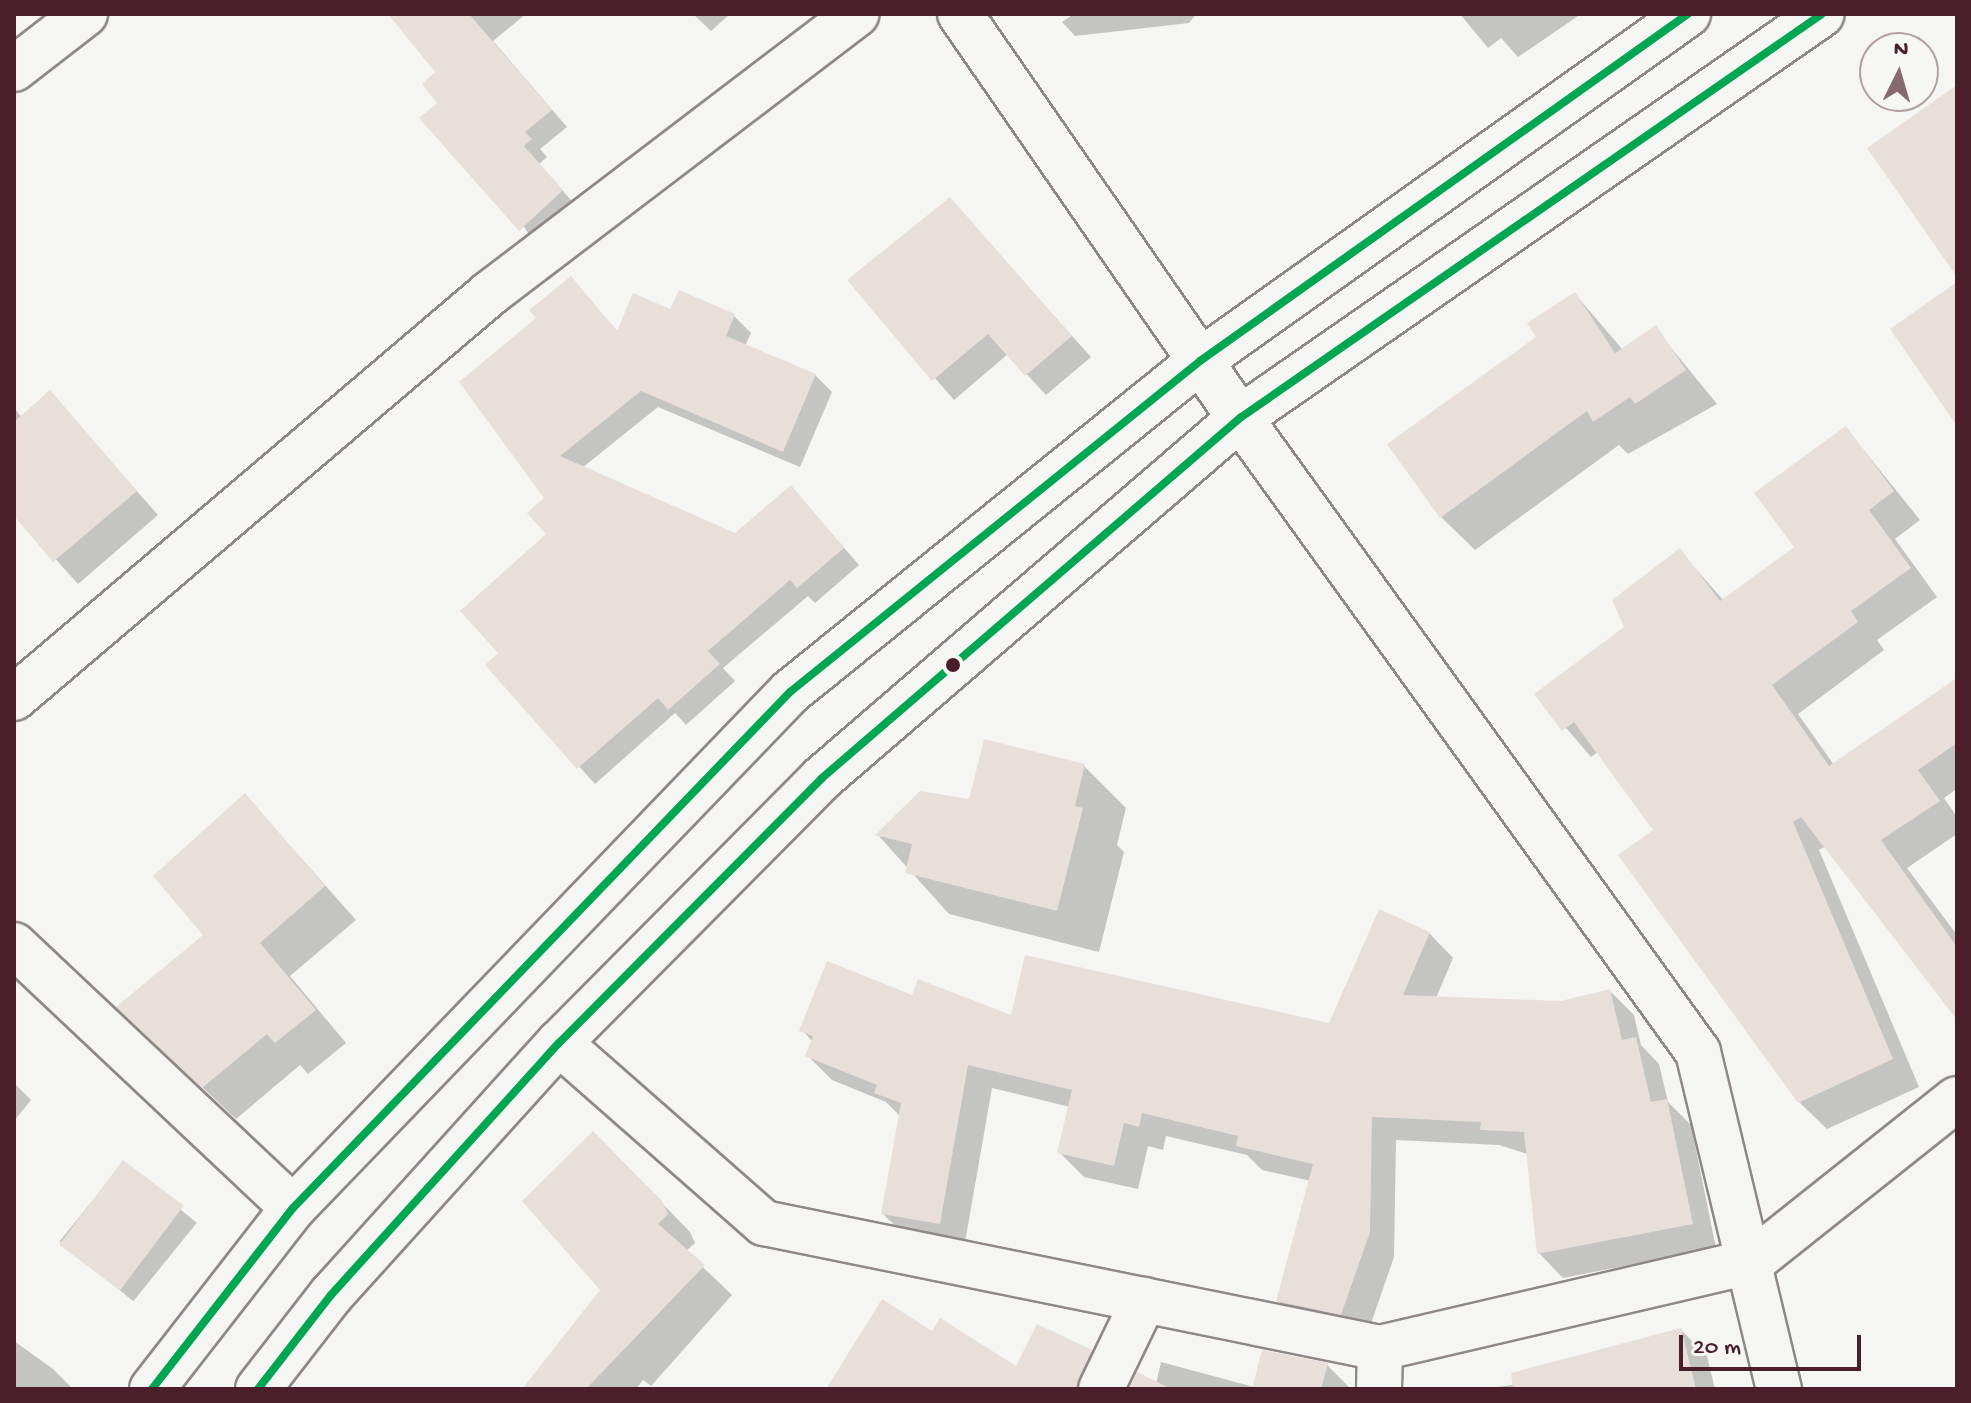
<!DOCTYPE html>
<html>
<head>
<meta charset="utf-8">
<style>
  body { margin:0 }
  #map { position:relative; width:1971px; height:1403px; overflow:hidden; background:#f5f5f3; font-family:"Gochi Hand",sans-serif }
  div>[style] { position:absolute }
  .shadow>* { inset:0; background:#0003; transform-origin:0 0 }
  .building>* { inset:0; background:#e9dfd9; transform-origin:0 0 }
  .roads { filter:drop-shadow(2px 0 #8f8788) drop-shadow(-2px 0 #8f8788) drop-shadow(0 2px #8f8788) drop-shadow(0 -2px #8f8788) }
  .minor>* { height:44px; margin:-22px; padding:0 22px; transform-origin:22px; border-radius:22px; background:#f5f5f3 }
  .major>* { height:44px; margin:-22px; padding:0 22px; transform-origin:22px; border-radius:22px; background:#f5f5f3 }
  .bus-1>* { height:8px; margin:-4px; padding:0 4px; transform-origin:4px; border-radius:4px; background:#00a651 }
  .dots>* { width:22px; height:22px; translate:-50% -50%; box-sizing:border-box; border:4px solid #f6f6f2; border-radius:50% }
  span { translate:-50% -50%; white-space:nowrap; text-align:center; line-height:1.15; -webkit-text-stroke:7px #f6f6f2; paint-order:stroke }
  .frame { position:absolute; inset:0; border:16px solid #4a1f2b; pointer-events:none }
  .north { position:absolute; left:1859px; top:32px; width:80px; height:80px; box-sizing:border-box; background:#f6f6f2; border:2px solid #b1a0a2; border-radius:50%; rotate:5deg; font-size:22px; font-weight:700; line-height:32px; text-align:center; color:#4a1f2b }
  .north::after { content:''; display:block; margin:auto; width:28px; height:36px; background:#866a71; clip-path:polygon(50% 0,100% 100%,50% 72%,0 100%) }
  .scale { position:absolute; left:1679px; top:1335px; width:182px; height:36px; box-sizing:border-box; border:4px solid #4a1f2b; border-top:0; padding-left:10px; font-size:24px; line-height:28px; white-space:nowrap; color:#4a1f2b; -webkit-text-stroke:6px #f6f6f2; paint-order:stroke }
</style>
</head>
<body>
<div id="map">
  <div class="shadow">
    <div style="clip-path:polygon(390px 14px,526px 14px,493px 41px,567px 127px,540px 149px,547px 157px,539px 164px,578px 208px,537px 246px,440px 103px,438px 72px)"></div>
    <div style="clip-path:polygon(693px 14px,730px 14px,711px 31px)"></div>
    <div style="clip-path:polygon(1074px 14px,1196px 14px,1189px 23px,1075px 36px,1062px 22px)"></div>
    <div style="clip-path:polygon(1460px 14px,1581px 14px,1518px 57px,1501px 38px,1488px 48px)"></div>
    <div style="clip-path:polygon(950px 200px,1091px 357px,1046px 395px,1008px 354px,954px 400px,850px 280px)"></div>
    <div style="clip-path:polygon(570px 278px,619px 333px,671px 311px,734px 316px,751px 333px,745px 346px,815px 375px,832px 392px,800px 467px,658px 407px,582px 468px,736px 536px,807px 505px,859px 565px,815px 603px,808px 596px,723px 668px,735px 681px,686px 725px,675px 713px,595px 784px,488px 666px,500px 654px,549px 534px,539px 318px)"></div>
    <div style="clip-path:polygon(1575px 294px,1623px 350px,1655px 328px,1717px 404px,1628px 454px,1619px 445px,1475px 550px,1441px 517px,1539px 337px)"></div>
    <div style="clip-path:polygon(50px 393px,158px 515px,78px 584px,14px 513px,14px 407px,22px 418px)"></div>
    <div style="clip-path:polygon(1846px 428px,1920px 520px,1895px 539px,1937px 597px,1877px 640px,1884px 650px,1798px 714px,1834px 765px,1957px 678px,1957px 789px,1944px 798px,1957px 817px,1957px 834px,1907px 868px,1957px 935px,1957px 1017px,1826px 846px,1819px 850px,1919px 1087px,1827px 1129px,1799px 1102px,1656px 831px,1598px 752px,1591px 757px,1537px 694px,1626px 628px,1680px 551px,1724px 601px,1796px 547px)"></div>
    <div style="clip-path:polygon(1084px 766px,1126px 808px,1117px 845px,1124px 852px,1099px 952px,949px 914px,878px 835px)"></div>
    <div style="clip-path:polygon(245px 795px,356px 920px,290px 976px,346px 1043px,308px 1074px,300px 1065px,236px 1119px,151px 1039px,206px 935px)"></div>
    <div style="clip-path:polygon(1429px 933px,1453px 958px,1436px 998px,1561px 1003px,1610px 991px,1634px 1015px,1641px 1045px,1659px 1064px,1668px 1102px,1691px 1125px,1716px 1248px,1563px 1278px,1539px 1253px,1528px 1154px,1499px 1145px,1396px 1140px,1394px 1257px,1366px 1338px,1302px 1325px,1278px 1301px,1311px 1181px,1262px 1170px,1247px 1155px,1166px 1136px,1163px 1150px,1148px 1146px,1138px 1189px,1084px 1177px,1059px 1152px,1070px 1107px,992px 1088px,964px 1248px,908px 1238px,883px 1214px,900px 1116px,886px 1102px,832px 1080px,808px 1056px,813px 1042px,802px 1030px,913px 998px,1012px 1018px,1331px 1026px)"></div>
    <div style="clip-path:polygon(14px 1083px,31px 1100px,14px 1121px)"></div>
    <div style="clip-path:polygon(621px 1161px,690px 1232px,695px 1243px,686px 1251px,732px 1295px,651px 1386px,643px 1380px,636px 1389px,558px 1389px,603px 1290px)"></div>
    <div style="left:123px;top:1163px;width:95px;height:101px;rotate:39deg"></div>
    <div style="clip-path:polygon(1681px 1330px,1707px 1356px,1715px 1389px,1485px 1389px,1569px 1376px)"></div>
    <div style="clip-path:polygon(933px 1333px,1017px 1369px,1091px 1352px,1121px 1382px,1118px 1389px,828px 1389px)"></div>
    <div style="clip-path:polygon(14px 1341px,53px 1369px,73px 1389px,14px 1389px)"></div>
    <div style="clip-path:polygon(1161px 1362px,1254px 1387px,1327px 1365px,1351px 1389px,1130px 1389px,1156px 1384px)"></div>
  </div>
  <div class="building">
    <div style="clip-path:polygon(388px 14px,469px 14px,552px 110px,525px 132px,532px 139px,524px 146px,563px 190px,519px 231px,419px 118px,437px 103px,422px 84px,435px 72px)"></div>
    <div style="clip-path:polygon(1957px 85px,1957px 277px,1867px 148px)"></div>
    <div style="clip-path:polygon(950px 197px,1072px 336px,1025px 376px,988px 334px,932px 381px,847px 280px)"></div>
    <div style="clip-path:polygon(571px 276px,617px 331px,633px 293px,670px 309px,679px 290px,735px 314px,726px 336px,816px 374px,783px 452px,641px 391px,560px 456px,735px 533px,791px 485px,844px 548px,797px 588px,790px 580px,708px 651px,720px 664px,668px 710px,658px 698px,577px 769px,485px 665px,498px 653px,460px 611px,546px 534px,527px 513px,544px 498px,459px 382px,536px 318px,529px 310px)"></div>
    <div style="clip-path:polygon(1957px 282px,1957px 426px,1890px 329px)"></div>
    <div style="clip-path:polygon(1575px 292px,1615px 353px,1656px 325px,1686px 370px,1635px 404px,1630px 397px,1593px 422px,1587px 411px,1440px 518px,1387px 444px,1536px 337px,1527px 323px)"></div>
    <div style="clip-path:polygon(50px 390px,137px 491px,53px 562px,14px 516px,14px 422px)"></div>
    <div style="clip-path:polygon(1846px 426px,1894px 491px,1869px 510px,1911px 568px,1851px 611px,1858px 622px,1772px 685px,1829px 766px,1957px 678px,1957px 743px,1918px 770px,1940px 801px,1881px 840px,1957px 947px,1957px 1020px,1801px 817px,1793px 822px,1893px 1059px,1798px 1103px,1618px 855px,1653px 830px,1574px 722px,1562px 731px,1534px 694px,1624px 627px,1612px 600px,1680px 548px,1720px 601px,1794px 547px,1754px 493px)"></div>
    <div style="clip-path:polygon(984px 739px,1085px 764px,1075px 806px,1083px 808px,1057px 911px,905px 873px,912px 844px,875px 835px,920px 791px,969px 799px)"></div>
    <div style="clip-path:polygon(245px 793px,325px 886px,260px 943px,316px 1010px,275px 1043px,267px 1034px,202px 1088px,116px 1007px,203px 935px,153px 876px)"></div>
    <div style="clip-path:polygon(1379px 909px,1430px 932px,1403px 995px,1561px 1001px,1610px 989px,1622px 1040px,1636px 1037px,1651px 1102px,1667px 1099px,1693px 1224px,1537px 1254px,1524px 1132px,1480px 1130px,1481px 1122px,1372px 1117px,1370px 1232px,1341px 1315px,1276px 1301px,1313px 1164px,1236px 1146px,1238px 1136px,1142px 1113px,1139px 1127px,1124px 1123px,1114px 1166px,1057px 1153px,1072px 1090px,968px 1065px,940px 1224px,881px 1214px,901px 1103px,874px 1093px,877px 1085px,805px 1056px,813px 1036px,799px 1031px,827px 961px,912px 995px,918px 979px,1011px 1015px,1025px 955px,1329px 1023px)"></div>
    <div style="clip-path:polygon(593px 1131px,662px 1201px,668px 1214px,658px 1224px,705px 1265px,586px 1389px,522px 1389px,600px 1290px,522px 1201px)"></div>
    <div style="left:123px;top:1160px;width:76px;height:106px;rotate:37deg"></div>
    <div style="clip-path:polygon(882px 1299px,932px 1331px,940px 1318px,1016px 1366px,1037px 1324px,1092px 1350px,1076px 1389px,826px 1389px)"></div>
    <div style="clip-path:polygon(1681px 1328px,1696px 1389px,1513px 1389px,1511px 1373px)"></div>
    <div style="clip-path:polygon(1262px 1350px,1328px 1363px,1321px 1389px,1252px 1389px)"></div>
    <div style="clip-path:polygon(1137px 1372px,1171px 1389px,1129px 1389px)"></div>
  </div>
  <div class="roads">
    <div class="minor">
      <div style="left:960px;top:14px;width:492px;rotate:55.3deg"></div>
      <div style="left:1240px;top:418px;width:782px;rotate:54.16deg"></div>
      <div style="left:1698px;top:1052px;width:347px;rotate:76.5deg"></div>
      <div style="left:14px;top:69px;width:90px;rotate:-37.8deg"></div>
      <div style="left:14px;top:698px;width:624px;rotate:-40.38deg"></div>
      <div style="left:489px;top:294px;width:462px;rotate:-37.3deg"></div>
      <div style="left:14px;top:945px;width:383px;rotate:43.3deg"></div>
      <div style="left:559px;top:1043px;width:273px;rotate:41.3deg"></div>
      <div style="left:764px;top:1223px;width:629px;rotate:11.47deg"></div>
      <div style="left:1380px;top:1348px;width:383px;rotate:-13.1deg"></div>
      <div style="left:1753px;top:1261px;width:260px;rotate:-38.5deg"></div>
      <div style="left:1101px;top:1389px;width:99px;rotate:-64.2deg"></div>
      <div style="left:1379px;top:1389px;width:41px;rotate:-88.6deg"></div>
    </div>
    <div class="major">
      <div style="left:152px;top:1389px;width:229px;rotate:-52.1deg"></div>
      <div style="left:293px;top:1208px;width:716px;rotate:-46.07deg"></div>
      <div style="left:790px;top:692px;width:527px;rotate:-38.91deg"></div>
      <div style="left:1200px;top:361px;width:599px;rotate:-35.42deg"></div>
      <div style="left:258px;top:1389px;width:119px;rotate:-52.2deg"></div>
      <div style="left:331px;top:1295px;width:340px;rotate:-47.9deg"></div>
      <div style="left:559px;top:1043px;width:373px;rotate:-45.2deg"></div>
      <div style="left:822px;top:778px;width:552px;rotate:-40.74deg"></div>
      <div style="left:1240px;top:418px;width:708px;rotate:-34.77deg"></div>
    </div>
  </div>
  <div class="bus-1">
    <div style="left:152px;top:1389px;width:229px;rotate:-52.1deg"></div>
    <div style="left:293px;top:1208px;width:716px;rotate:-46.07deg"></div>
    <div style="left:790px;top:692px;width:527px;rotate:-38.91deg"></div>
    <div style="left:1200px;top:361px;width:599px;rotate:-35.42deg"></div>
    <div style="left:258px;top:1389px;width:119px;rotate:-52.2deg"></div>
    <div style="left:331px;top:1295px;width:340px;rotate:-47.9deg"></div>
    <div style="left:559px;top:1043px;width:373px;rotate:-45.2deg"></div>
    <div style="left:822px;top:778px;width:552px;rotate:-40.74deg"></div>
    <div style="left:1240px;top:418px;width:708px;rotate:-34.77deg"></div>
  </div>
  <div class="dots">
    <div style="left:953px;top:665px;background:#4a1f2b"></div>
  </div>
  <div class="frame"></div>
  <div class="north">N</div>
  <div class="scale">20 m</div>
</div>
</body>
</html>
